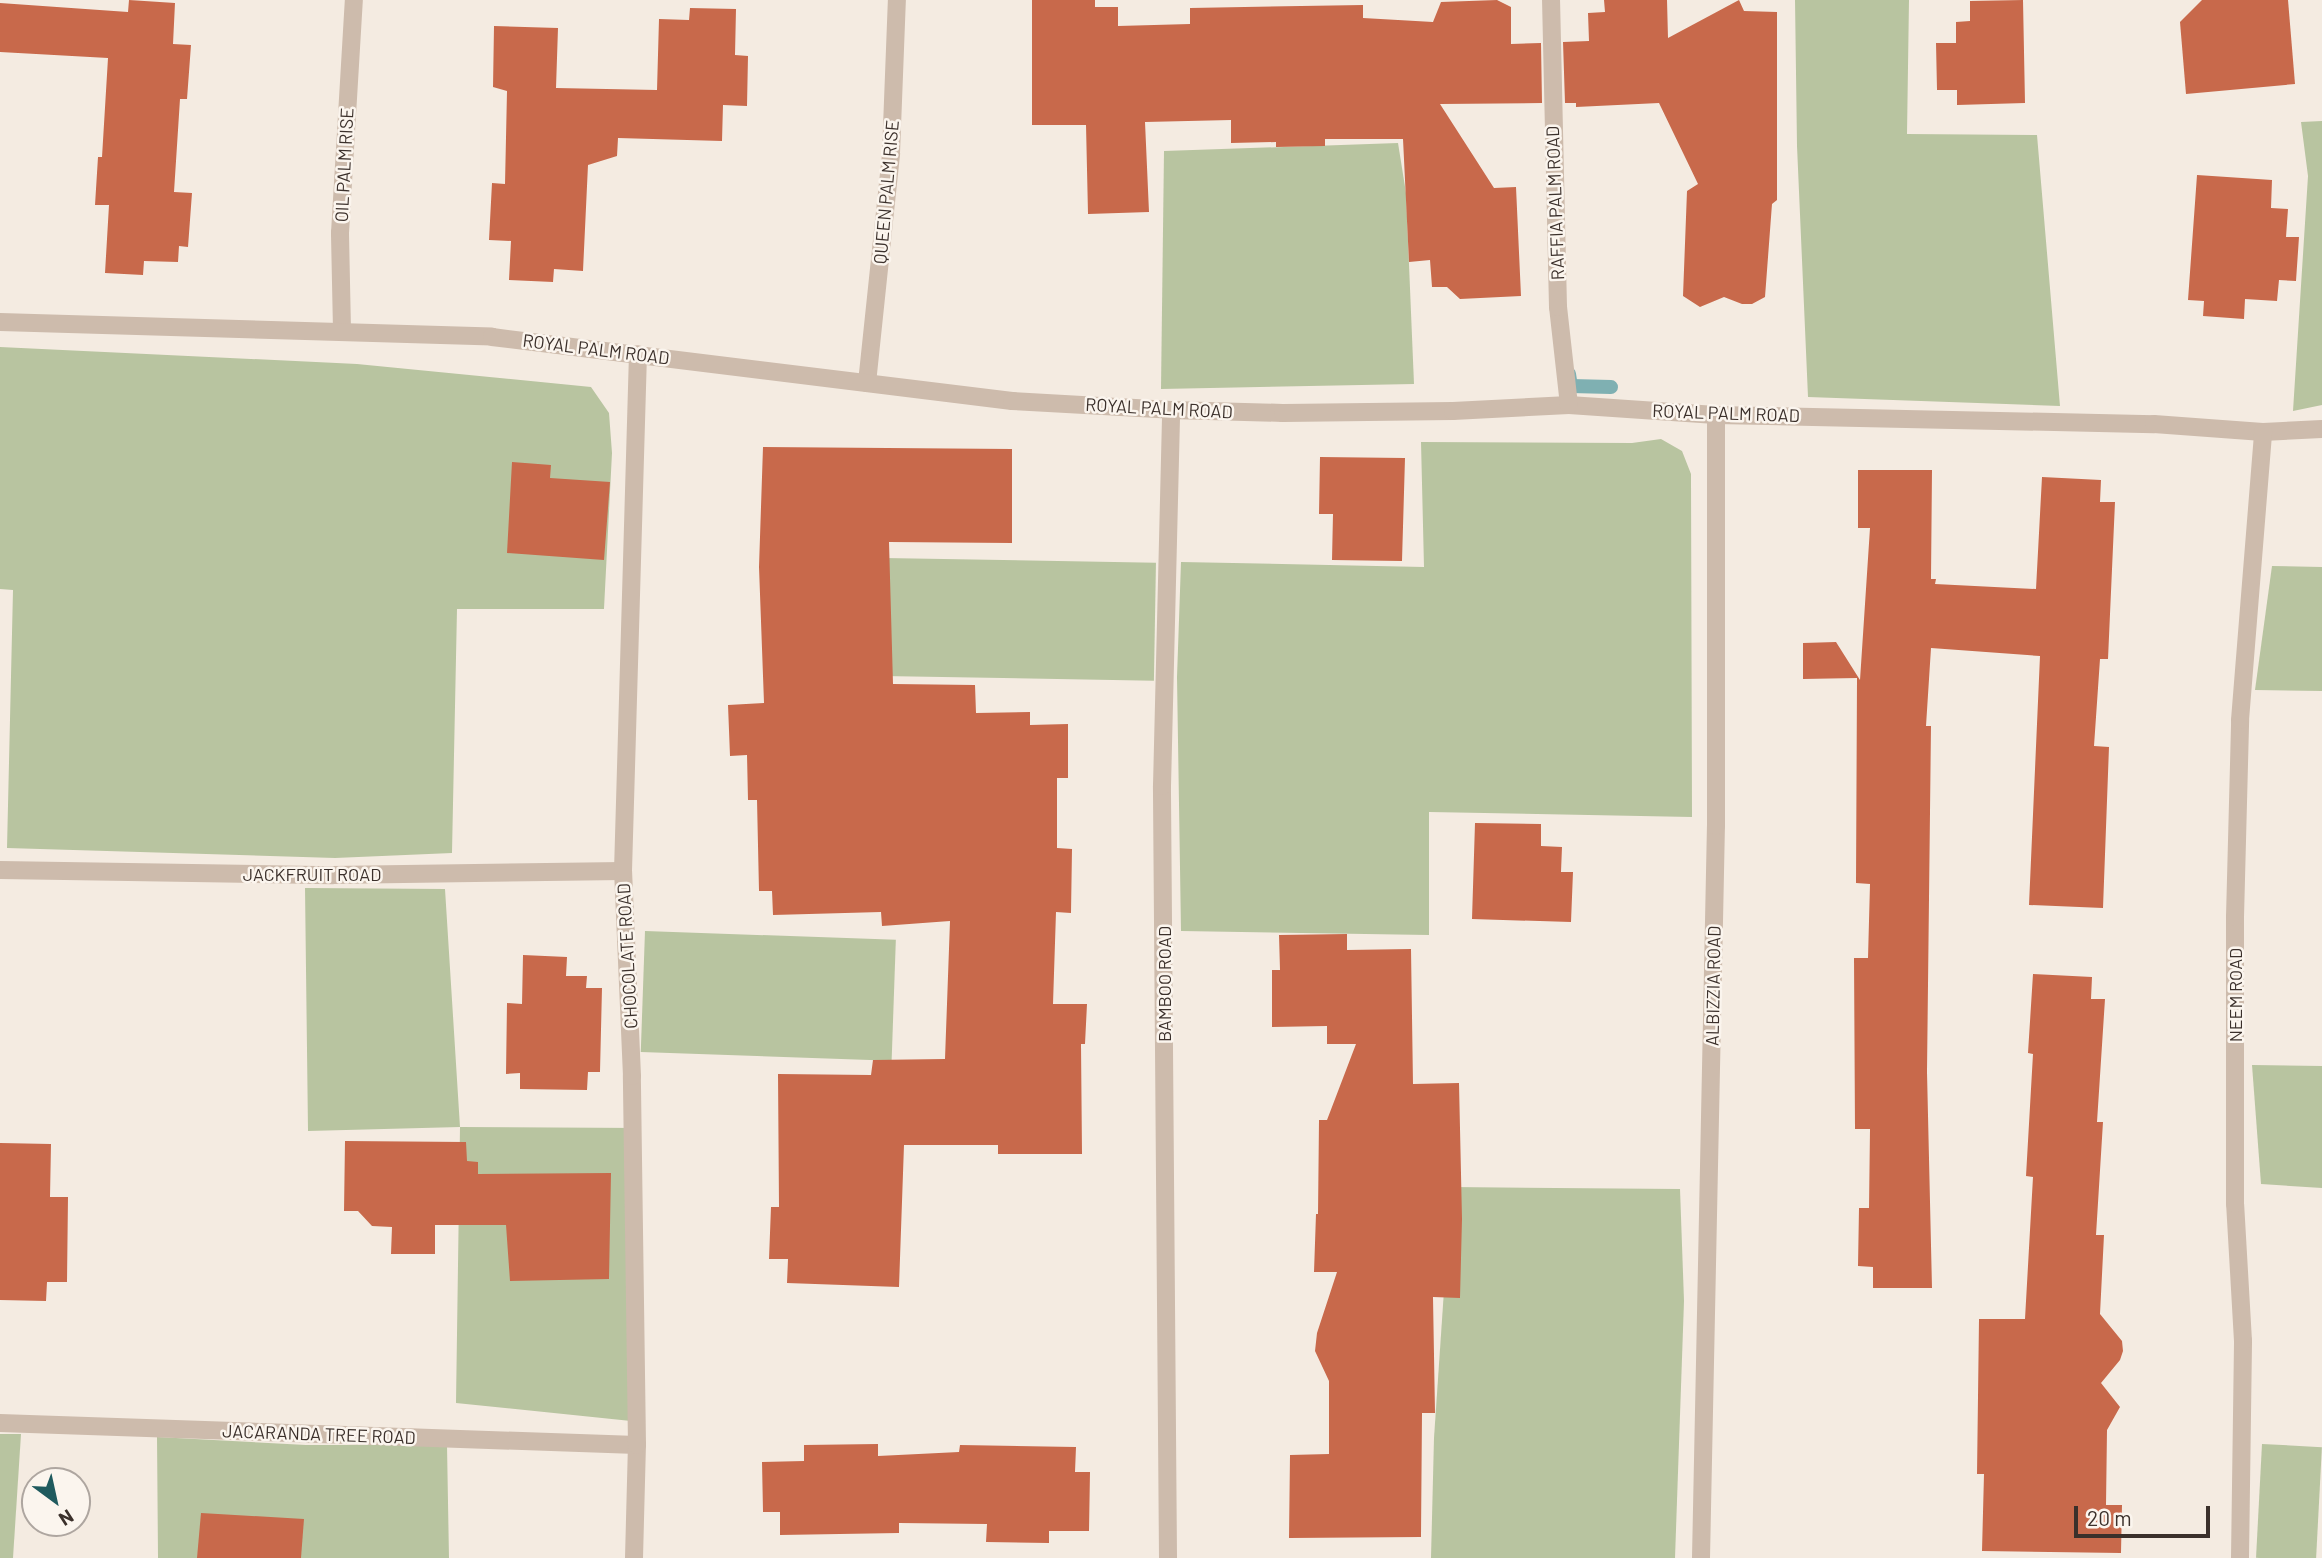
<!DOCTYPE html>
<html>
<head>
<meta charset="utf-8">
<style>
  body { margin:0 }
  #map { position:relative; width:2322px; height:1558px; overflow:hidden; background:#f4ebe1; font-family:Barlow,sans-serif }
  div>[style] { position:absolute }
  .green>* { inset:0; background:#b8c4a0; transform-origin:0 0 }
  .stream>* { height:14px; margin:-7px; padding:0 7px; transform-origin:7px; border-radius:7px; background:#7fb0b2 }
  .building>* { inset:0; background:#c8694b }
  .minor>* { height:18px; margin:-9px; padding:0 9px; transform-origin:9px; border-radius:9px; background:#cdbbac }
  .tertiary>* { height:18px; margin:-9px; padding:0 9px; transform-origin:9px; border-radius:9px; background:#cdbbac }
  span { translate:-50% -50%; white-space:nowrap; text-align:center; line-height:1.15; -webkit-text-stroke:5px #fbf5ee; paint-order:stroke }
  .street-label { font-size:18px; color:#3b302b }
  .north { position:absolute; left:21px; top:1467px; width:70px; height:70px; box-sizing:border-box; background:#fbf5ee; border:2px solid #aea6a0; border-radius:50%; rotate:147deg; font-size:19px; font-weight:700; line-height:28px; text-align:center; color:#3b302b }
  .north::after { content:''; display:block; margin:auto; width:24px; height:32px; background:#1f5a5e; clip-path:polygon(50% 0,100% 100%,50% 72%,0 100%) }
  .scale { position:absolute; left:2074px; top:1506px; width:136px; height:32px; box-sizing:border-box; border:4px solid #3b302b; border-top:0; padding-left:9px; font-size:21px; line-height:24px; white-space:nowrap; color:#3b302b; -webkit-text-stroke:5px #fbf5ee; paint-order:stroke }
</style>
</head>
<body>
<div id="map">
  <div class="green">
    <div style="clip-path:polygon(1795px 0,1909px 0,1907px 134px,2037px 135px,2060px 406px,1808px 397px,1797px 146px)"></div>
    <div style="clip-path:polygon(2322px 121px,2322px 405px,2293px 411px,2308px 176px,2301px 122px)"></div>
    <div style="clip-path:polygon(1398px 143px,1406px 193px,1414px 384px,1161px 389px,1164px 151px)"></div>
    <div style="clip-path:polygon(0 347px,357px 364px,591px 387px,609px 413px,612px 453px,604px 609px,457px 609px,452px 853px,335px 858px,7px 848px,13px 590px,0 589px)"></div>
    <div style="clip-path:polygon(1661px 439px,1682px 451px,1691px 474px,1692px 817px,1429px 812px,1429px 935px,1181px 931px,1177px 677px,1181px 562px,1424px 567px,1421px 442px,1632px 443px)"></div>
    <div style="left:884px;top:558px;width:272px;height:118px;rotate:1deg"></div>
    <div style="clip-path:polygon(2272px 566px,2322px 567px,2322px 691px,2255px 690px)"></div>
    <div style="clip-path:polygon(305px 888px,445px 889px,460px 1127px,640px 1128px,631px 1421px,456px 1403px,460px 1127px,308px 1131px)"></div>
    <div style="left:645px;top:931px;width:251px;height:121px;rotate:2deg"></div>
    <div style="clip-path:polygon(2252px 1065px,2322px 1066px,2322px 1188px,2261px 1184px)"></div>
    <div style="clip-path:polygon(1451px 1187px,1680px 1189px,1684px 1301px,1675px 1558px,1431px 1558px,1434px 1438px)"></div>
    <div style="clip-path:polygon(0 1434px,21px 1434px,13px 1558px,0 1558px)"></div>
    <div style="clip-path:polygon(157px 1437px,306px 1445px,447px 1445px,449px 1558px,158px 1558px)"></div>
    <div style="left:2262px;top:1444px;width:60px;height:114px;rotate:3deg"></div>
  </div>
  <div class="stream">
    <div style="left:1569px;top:374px;width:12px;rotate:81deg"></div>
    <div style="left:1571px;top:386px;width:40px;rotate:1.4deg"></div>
  </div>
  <div class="building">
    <div style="clip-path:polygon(129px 0,175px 3px,173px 44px,191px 45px,187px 99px,180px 99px,174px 192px,192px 193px,188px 247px,179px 246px,178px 262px,144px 261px,143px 275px,105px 273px,109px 205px,95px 205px,98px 157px,102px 157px,108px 58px,0 52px,0 3px,128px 12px)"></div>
    <div style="clip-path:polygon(1032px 0,1095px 0,1095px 7px,1118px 7px,1118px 26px,1190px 24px,1190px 8px,1363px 5px,1363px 18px,1433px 22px,1441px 2px,1497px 0,1511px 7px,1511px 44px,1541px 43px,1542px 103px,1440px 104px,1494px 188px,1516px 187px,1521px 296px,1460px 299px,1447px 287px,1432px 287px,1430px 260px,1409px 262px,1403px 139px,1325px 139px,1325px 146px,1276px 147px,1276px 142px,1231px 143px,1231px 120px,1145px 122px,1149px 212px,1088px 214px,1086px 125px,1032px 125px)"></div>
    <div style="clip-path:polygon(1604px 0,1667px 0,1668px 38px,1739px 0,1744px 11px,1777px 12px,1777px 200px,1772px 204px,1765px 297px,1752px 304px,1742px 304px,1724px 297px,1700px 307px,1683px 296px,1687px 191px,1698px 184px,1659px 103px,1576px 107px,1576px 103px,1565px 103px,1563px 42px,1589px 41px,1588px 13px,1605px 12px)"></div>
    <div style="clip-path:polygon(2023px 0,2025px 103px,1957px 105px,1957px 90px,1937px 90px,1936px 43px,1956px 43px,1956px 22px,1970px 21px,1970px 1px)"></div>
    <div style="clip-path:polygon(2202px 0,2288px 0,2295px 84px,2186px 94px,2180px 22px)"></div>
    <div style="clip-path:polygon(690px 8px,736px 9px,735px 55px,748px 56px,747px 106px,723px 105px,722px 141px,618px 138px,617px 156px,588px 165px,583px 271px,554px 269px,553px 282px,509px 280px,511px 241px,489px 240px,492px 183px,505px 184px,507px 91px,493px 87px,494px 26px,558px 28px,556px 88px,657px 90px,659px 19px,689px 20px)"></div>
    <div style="clip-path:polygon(2197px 175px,2272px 180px,2271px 208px,2288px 209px,2286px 237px,2299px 237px,2296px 281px,2279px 280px,2277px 301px,2245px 299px,2244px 319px,2203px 316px,2204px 301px,2188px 300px)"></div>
    <div style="clip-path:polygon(763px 447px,1012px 449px,1012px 543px,889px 542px,893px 684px,975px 685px,976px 713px,1030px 712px,1030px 725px,1068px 724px,1068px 778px,1057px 778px,1057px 848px,1072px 849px,1071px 913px,1056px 912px,1053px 1004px,1087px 1004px,1085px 1044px,1081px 1044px,1082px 1154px,998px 1154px,998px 1145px,904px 1145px,899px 1287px,787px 1283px,788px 1259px,769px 1259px,771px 1207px,779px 1207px,778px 1074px,871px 1075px,873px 1060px,945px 1059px,950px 921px,882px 926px,881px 912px,773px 915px,772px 891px,759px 891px,757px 800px,748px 800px,747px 755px,730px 756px,728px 705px,764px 703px,759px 567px)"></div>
    <div style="clip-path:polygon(1320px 457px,1405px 458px,1402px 561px,1332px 560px,1333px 514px,1319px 514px)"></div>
    <div style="clip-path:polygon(512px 462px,551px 465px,550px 478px,610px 482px,604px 560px,507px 553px)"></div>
    <div style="clip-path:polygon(1858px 470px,1932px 470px,1931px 579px,1936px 579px,1935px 584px,2036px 589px,2042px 477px,2101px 480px,2100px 502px,2115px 502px,2108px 659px,2100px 659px,2094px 746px,2109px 747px,2103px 908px,2029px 905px,2040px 656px,1931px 648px,1926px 726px,1931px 726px,1927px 1072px,1932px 1288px,1873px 1288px,1873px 1267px,1858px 1266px,1859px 1208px,1869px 1208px,1870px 1129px,1855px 1129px,1854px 958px,1868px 958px,1870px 884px,1856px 883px,1857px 678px,1803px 679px,1803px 643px,1836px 642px,1860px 680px,1870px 528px,1858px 528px)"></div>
    <div style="clip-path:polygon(1475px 823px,1541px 824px,1541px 846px,1562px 847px,1561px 872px,1573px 872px,1571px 922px,1472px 919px)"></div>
    <div style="clip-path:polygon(1347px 934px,1347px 950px,1411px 949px,1413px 1084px,1459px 1083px,1462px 1219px,1460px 1298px,1433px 1297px,1435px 1413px,1422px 1413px,1421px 1537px,1289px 1538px,1290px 1455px,1329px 1454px,1329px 1381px,1315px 1351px,1317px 1333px,1337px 1272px,1314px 1272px,1316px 1214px,1318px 1214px,1319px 1120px,1327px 1120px,1356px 1044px,1327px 1044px,1327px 1026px,1272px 1027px,1272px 970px,1280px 970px,1279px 935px)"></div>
    <div style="clip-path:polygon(523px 955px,567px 957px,566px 976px,587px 976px,586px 988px,602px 988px,600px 1072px,588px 1072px,587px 1090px,520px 1089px,520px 1073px,506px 1074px,507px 1003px,522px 1004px)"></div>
    <div style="clip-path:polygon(2033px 974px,2092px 977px,2091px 999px,2105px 999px,2097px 1122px,2103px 1122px,2096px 1235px,2104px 1235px,2100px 1314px,2122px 1341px,2123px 1351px,2120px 1360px,2101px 1383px,2120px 1407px,2107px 1430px,2106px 1505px,2122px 1505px,2121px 1553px,1982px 1551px,1984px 1474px,1977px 1474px,1979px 1319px,2025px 1319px,2033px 1177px,2026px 1176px,2033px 1054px,2028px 1053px)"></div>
    <div style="clip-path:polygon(345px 1141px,466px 1142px,467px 1161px,478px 1162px,478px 1174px,611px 1173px,609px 1279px,510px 1281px,506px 1225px,435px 1225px,435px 1254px,391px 1254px,392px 1227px,372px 1226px,358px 1211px,344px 1211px)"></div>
    <div style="clip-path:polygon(0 1143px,51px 1144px,50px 1197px,68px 1197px,67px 1282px,47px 1282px,46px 1301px,0 1300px)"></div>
    <div style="clip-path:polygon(878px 1444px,878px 1456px,959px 1452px,960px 1445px,1076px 1447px,1075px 1472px,1090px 1472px,1089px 1531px,1049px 1531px,1049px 1543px,986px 1542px,987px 1524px,899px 1523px,899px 1533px,780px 1535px,780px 1512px,763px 1512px,762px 1462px,804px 1461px,804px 1445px)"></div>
    <div style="clip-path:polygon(201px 1513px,304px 1519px,301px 1558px,197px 1558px)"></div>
  </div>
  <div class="minor">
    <div style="left:342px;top:330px;width:97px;rotate:-91.2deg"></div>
    <div style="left:340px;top:233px;width:233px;rotate:-86.6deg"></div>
    <div style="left:867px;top:383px;width:231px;rotate:-84deg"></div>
    <div style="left:891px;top:153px;width:153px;rotate:-87.8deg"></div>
    <div style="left:1569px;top:405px;width:147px;rotate:3.9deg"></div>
    <div style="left:1716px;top:415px;width:438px;rotate:1.2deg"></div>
    <div style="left:2154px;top:424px;width:109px;rotate:4.2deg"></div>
    <div style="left:2263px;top:432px;width:59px;rotate:-2.9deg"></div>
    <div style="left:0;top:870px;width:333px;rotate:0.9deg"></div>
    <div style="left:333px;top:875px;width:290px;rotate:-0.8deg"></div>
    <div style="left:0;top:1423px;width:637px;rotate:1.98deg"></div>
    <div style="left:634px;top:1558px;width:113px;rotate:-88.5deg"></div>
    <div style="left:637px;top:1445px;width:369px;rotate:-90.8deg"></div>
    <div style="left:632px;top:1076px;width:205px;rotate:-92.5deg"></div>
    <div style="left:623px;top:871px;width:517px;rotate:-88.34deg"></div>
    <div style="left:1168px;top:1558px;width:772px;rotate:-90.45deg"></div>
    <div style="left:1162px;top:786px;width:376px;rotate:-88.6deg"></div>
    <div style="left:1701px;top:1558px;width:732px;rotate:-88.83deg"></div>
    <div style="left:1716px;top:826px;width:411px;rotate:-90deg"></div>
    <div style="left:2240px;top:1558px;width:217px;rotate:-89.2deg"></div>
    <div style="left:2243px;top:1341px;width:137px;rotate:-93.3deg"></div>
    <div style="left:2235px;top:1204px;width:287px;rotate:-90deg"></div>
    <div style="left:2235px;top:917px;width:197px;rotate:-88.5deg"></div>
    <div style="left:2240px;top:720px;width:289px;rotate:-85.4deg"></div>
  </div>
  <div class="tertiary">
    <div style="left:0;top:322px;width:492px;rotate:1.7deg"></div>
    <div style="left:492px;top:337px;width:524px;rotate:7.02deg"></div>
    <div style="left:1012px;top:401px;width:159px;rotate:3.2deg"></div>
    <div style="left:1171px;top:410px;width:112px;rotate:1.5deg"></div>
    <div style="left:1283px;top:413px;width:170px;rotate:-0.7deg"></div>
    <div style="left:1453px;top:411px;width:116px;rotate:-3deg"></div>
    <div style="left:1569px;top:405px;width:99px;rotate:-96.4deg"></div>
    <div style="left:1558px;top:307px;width:307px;rotate:-91.3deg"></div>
  </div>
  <div class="street-label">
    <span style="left:344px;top:165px;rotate:-87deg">OIL PALM RISE</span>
    <span style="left:886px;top:192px;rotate:-85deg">QUEEN PALM RISE</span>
    <span style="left:1555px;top:203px;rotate:-92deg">RAFFIA PALM ROAD</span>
    <span style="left:596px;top:349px;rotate:7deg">ROYAL PALM ROAD</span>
    <span style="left:1159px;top:408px;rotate:3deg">ROYAL PALM ROAD</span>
    <span style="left:1726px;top:413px;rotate:2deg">ROYAL PALM ROAD</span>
    <span style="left:312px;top:874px">JACKFRUIT ROAD</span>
    <span style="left:627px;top:956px;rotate:-93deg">CHOCOLATE ROAD</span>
    <span style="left:1164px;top:984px;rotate:-90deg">BAMBOO ROAD</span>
    <span style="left:1713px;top:986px;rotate:-89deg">ALBIZZIA ROAD</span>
    <span style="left:2235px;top:995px;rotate:-90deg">NEEM ROAD</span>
    <span style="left:319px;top:1434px;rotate:2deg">JACARANDA TREE ROAD</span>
  </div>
  <div class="north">N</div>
  <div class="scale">20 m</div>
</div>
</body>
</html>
